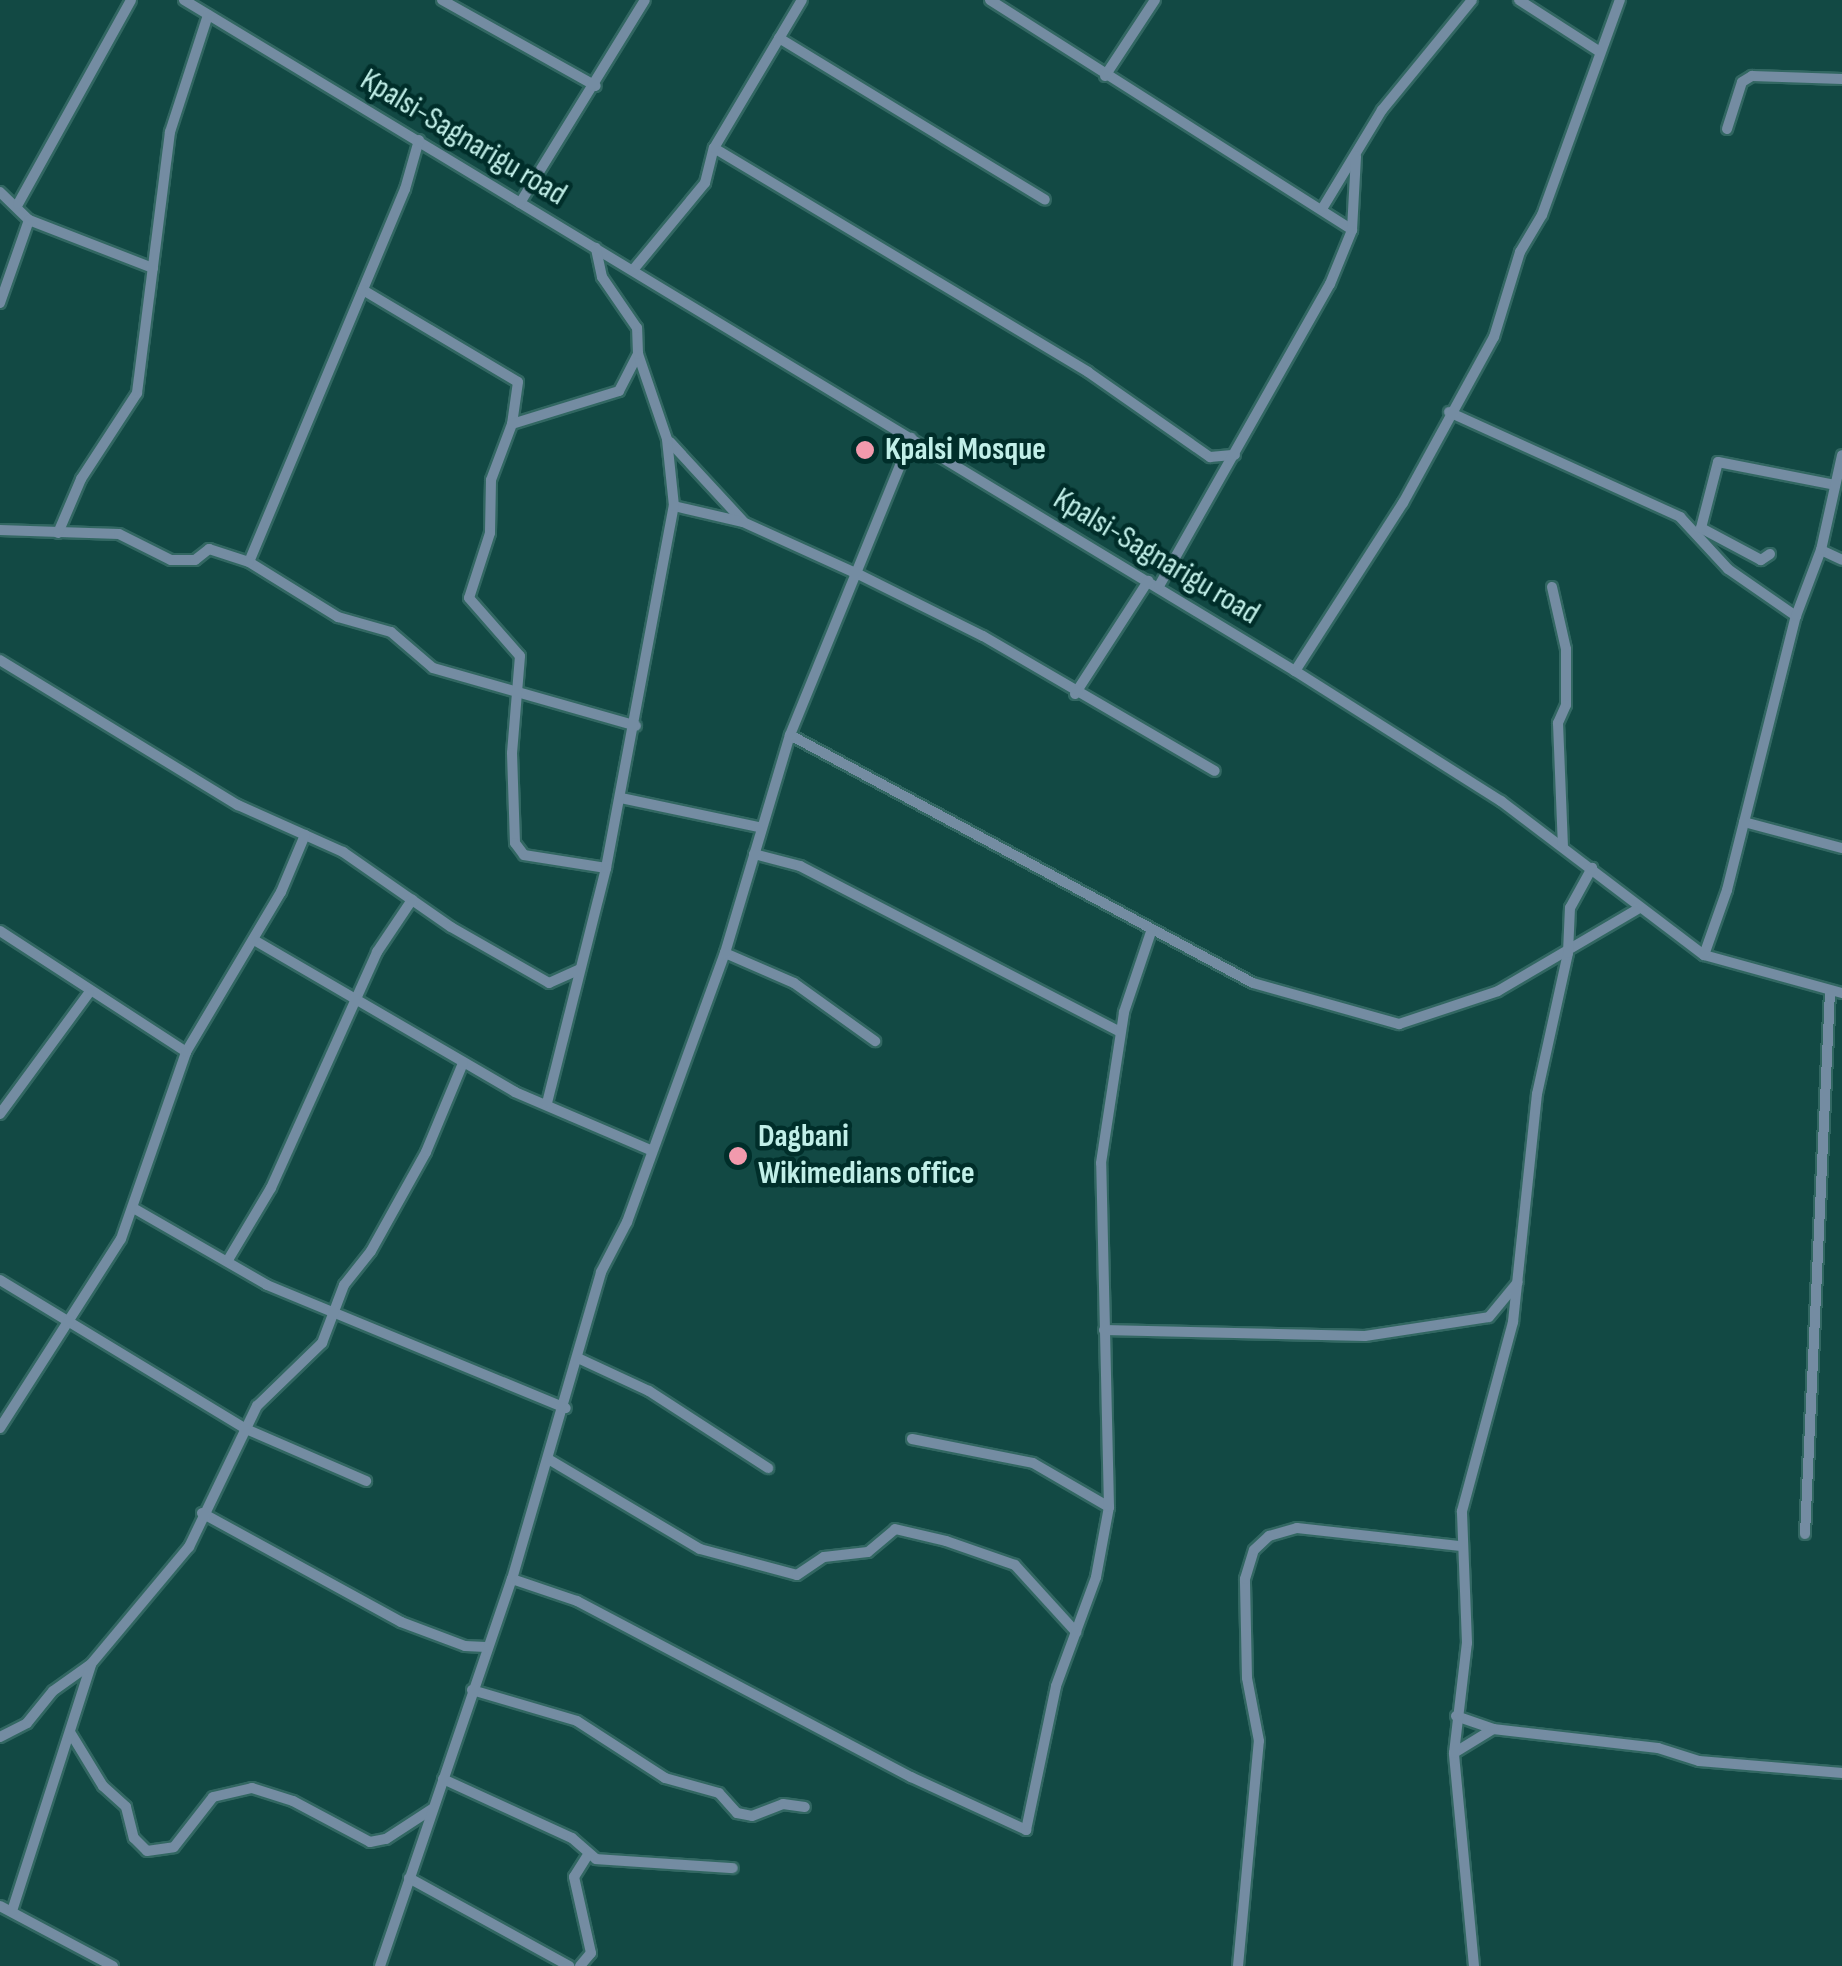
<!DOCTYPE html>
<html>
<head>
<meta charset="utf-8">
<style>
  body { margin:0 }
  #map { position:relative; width:1842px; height:1966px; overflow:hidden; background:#124944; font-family:"Sofia Sans Condensed",sans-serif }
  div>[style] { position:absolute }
  .roads { filter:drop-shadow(2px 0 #326762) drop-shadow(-2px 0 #326762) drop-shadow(0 2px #326762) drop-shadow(0 -2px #326762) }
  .minor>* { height:10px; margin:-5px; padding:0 5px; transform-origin:5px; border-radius:5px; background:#748ca2 }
  .dots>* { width:28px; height:28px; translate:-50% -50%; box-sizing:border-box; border:5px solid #002e2a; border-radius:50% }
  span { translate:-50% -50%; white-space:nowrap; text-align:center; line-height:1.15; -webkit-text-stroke:9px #002e2a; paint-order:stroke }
  .street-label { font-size:32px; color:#c1efe8 }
  .poi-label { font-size:32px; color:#c1efe8; font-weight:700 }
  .left { translate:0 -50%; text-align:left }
</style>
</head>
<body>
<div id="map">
  <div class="roads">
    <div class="minor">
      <div style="left:184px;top:0;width:1298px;rotate:31.13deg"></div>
      <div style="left:1295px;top:671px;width:244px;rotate:32.3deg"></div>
      <div style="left:1501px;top:801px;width:255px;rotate:37.2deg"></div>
      <div style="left:1704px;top:955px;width:143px;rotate:15.4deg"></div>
      <div style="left:442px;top:0;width:176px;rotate:29.2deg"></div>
      <div style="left:990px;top:0;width:429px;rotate:32.4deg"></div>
      <div style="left:1519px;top:0;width:96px;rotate:32.7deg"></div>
      <div style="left:779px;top:38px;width:311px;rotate:31.3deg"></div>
      <div style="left:1105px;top:76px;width:91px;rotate:-56.7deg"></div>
      <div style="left:1727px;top:129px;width:49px;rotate:-72.3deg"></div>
      <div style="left:1742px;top:82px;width:12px;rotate:-31deg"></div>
      <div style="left:1752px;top:76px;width:90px;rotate:1.9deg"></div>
      <div style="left:419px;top:140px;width:51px;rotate:105.9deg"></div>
      <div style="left:405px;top:189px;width:404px;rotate:112.7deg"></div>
      <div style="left:249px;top:562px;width:105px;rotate:31.7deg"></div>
      <div style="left:338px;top:617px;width:55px;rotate:15.8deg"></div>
      <div style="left:391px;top:632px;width:55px;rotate:40.6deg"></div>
      <div style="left:433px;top:668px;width:211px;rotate:15.9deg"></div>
      <div style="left:714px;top:148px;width:436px;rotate:30.9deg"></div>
      <div style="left:1088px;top:372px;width:149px;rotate:34.9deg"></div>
      <div style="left:1210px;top:457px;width:25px;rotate:-5deg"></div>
      <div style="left:0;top:192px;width:40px;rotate:44deg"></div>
      <div style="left:29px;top:220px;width:88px;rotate:109.3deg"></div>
      <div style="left:520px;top:203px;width:238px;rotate:-58.4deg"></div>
      <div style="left:18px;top:204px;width:233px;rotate:-61deg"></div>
      <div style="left:1322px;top:209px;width:116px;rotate:-58.8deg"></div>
      <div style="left:1382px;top:110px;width:142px;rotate:-50.7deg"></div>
      <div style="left:29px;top:220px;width:133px;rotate:21.2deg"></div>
      <div style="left:633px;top:270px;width:113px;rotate:-50.4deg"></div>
      <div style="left:705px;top:183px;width:36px;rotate:-76deg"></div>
      <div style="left:714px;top:148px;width:172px;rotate:-59.3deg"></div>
      <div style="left:363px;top:290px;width:180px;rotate:30.7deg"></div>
      <div style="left:518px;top:382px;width:42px;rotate:98.1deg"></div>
      <div style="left:512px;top:424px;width:60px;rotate:110.6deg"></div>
      <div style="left:491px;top:480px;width:53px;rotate:91.1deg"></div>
      <div style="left:490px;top:533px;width:68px;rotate:107.9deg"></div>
      <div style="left:469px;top:598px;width:77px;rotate:48.7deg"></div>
      <div style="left:520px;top:656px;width:97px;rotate:94.7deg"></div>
      <div style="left:512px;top:753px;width:90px;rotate:88.1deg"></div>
      <div style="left:515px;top:843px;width:15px;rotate:53deg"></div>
      <div style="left:524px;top:855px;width:83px;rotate:9deg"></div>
      <div style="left:1449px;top:412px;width:254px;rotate:24.4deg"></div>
      <div style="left:1680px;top:517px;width:71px;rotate:47.3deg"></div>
      <div style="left:1728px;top:569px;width:83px;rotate:34.7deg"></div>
      <div style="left:512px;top:424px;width:112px;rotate:-17.1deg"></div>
      <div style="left:619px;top:391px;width:42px;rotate:-62.8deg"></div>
      <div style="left:670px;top:442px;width:108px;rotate:47.3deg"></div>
      <div style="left:674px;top:506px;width:71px;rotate:13.1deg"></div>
      <div style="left:743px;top:522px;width:128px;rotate:24.4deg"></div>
      <div style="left:860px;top:575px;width:137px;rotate:26.4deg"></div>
      <div style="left:983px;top:636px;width:268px;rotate:30.2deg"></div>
      <div style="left:0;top:530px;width:119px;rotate:1.9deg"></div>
      <div style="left:119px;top:534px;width:58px;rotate:26.6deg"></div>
      <div style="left:171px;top:560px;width:24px"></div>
      <div style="left:195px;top:560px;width:18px;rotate:-38deg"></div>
      <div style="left:209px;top:549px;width:42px;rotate:18deg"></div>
      <div style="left:58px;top:533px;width:59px;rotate:-66.9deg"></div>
      <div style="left:81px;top:479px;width:103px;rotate:-56.9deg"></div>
      <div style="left:137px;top:393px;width:263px;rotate:-82.8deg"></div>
      <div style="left:170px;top:132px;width:123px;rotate:-72deg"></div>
      <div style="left:1821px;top:550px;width:23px;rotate:25deg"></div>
      <div style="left:1770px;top:554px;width:11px;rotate:146deg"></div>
      <div style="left:1761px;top:560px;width:68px;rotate:-151.9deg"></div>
      <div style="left:1701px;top:528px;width:68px;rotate:-75.6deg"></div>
      <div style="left:1718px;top:462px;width:119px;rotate:11.1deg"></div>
      <div style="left:1159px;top:586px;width:347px;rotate:-60.5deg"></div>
      <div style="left:1330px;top:284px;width:58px;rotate:-67.8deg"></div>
      <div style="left:1352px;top:230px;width:74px;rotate:-86.9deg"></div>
      <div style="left:1552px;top:587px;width:64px;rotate:77.3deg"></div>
      <div style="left:1566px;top:649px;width:56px;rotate:90deg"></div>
      <div style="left:1566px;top:705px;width:20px;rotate:114deg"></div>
      <div style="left:1558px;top:723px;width:123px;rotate:87.7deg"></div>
      <div style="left:0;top:660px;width:279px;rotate:31.4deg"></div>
      <div style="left:238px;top:805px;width:115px;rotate:24.1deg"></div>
      <div style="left:343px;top:852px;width:131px;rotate:34.8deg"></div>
      <div style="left:451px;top:927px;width:113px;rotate:29.7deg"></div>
      <div style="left:549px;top:983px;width:34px;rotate:-24deg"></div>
      <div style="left:1295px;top:671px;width:200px;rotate:-57.3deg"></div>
      <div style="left:1403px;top:503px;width:189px;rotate:-61.3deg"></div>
      <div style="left:1494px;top:337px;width:89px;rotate:-73deg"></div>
      <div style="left:1520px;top:252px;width:43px;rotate:-59.3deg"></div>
      <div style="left:1542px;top:215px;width:229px;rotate:-70.1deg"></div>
      <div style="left:1075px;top:694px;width:135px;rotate:-57.1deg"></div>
      <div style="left:790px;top:735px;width:525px;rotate:28.18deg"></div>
      <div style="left:1253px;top:983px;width:152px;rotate:15.7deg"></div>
      <div style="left:1399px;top:1024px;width:104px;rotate:-18.4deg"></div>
      <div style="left:1498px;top:991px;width:162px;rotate:-30.4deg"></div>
      <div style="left:621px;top:798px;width:141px;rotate:11.9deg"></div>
      <div style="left:1744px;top:822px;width:101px;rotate:14.9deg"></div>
      <div style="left:754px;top:854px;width:48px;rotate:14.6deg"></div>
      <div style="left:800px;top:866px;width:360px;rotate:27.4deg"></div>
      <div style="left:0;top:931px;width:222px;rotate:33deg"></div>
      <div style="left:254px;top:940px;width:302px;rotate:30.2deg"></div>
      <div style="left:515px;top:1092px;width:147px;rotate:23.2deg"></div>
      <div style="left:725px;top:953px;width:75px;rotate:23.5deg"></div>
      <div style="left:794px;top:983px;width:100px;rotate:35.6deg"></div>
      <div style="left:1704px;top:955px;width:69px;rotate:-70.5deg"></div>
      <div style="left:1727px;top:890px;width:283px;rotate:-75.9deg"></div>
      <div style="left:1796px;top:616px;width:71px;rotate:-69.3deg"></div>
      <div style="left:1821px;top:550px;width:97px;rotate:-77.5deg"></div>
      <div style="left:547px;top:1103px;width:242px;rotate:-75.9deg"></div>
      <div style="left:606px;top:868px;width:368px;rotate:-79.4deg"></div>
      <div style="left:674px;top:506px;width:67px;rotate:-96deg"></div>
      <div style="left:667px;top:439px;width:90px;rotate:-108.8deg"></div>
      <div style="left:638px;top:354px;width:26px;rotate:-92deg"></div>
      <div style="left:637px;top:328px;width:62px;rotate:-124.5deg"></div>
      <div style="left:602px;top:277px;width:30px;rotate:-102deg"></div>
      <div style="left:0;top:1114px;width:150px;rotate:-53.7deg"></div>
      <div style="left:135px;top:1209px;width:152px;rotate:29.9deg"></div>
      <div style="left:267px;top:1285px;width:323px;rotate:22.4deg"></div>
      <div style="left:228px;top:1260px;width:84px;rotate:-59.2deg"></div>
      <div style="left:271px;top:1188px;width:259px;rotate:-65.8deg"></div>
      <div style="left:377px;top:952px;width:63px;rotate:-56.1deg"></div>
      <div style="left:0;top:1280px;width:288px;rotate:31.2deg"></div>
      <div style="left:246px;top:1429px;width:131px;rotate:23.4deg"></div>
      <div style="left:1104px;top:1330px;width:261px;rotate:1.3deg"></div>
      <div style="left:1365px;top:1336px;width:125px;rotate:-8.7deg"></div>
      <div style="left:1489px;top:1317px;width:45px;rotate:-50.4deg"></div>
      <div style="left:580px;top:1359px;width:76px;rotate:24.9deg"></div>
      <div style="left:649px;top:1391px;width:142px;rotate:32.9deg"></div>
      <div style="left:0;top:1428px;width:224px;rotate:-57.4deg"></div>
      <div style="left:121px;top:1239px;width:198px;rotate:-70.8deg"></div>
      <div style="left:186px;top:1052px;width:186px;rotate:-59.3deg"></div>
      <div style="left:281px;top:892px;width:62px;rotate:-67.2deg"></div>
      <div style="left:912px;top:1439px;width:123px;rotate:11.2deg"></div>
      <div style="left:1033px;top:1463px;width:88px;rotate:30.1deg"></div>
      <div style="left:550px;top:1460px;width:174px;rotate:30.7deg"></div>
      <div style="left:700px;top:1549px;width:100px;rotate:15deg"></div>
      <div style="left:797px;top:1575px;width:32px;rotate:-34deg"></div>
      <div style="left:824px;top:1557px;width:44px;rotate:-6.5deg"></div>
      <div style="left:868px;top:1552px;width:35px;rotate:-40deg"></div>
      <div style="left:895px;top:1529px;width:52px;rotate:13.2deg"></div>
      <div style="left:946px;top:1541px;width:73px;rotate:19.2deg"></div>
      <div style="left:1015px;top:1565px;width:91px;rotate:47.7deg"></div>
      <div style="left:202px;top:1513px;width:227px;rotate:28.7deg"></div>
      <div style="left:401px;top:1622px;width:68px;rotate:20.6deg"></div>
      <div style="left:465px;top:1646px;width:21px;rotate:3deg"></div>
      <div style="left:1805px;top:1534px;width:544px;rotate:-87.36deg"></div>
      <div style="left:512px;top:1579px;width:69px;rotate:18.7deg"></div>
      <div style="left:577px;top:1601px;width:378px;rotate:27.8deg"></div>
      <div style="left:911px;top:1777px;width:127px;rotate:24.7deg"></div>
      <div style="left:1026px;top:1830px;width:147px;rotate:-78.2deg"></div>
      <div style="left:1056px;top:1686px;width:116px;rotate:-69.8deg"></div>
      <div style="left:1096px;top:1577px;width:71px;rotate:-79.5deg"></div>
      <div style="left:1109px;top:1507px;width:344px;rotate:-91.3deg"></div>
      <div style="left:1101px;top:1163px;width:153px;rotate:-81.3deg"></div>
      <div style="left:1124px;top:1012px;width:84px;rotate:-71.4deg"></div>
      <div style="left:472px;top:1690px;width:109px;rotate:16.4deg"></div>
      <div style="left:577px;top:1721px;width:105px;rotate:32.9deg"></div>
      <div style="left:665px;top:1778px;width:56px;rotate:15.5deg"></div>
      <div style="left:719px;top:1793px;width:27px;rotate:48deg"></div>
      <div style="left:737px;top:1813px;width:15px;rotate:11deg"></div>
      <div style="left:752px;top:1816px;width:33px;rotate:-21deg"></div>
      <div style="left:783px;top:1804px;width:22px;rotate:8deg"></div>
      <div style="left:1456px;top:1716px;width:39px;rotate:19deg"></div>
      <div style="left:1493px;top:1729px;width:166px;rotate:6.6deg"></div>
      <div style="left:1658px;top:1748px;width:43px;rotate:17.6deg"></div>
      <div style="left:1699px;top:1761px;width:144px;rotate:4.8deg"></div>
      <div style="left:70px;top:1732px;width:63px;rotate:58.6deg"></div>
      <div style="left:103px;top:1786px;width:31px;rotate:42deg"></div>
      <div style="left:126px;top:1807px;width:32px;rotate:76deg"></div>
      <div style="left:134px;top:1838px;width:18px;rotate:45deg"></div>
      <div style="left:147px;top:1851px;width:27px;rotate:-8deg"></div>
      <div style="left:174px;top:1847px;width:63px;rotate:-52deg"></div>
      <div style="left:213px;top:1797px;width:40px;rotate:-13deg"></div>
      <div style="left:252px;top:1788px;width:43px;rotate:17.6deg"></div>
      <div style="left:293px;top:1801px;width:87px;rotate:28deg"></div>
      <div style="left:370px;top:1842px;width:16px;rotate:-11deg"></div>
      <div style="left:386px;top:1839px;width:55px;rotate:-33.1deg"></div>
      <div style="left:0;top:1737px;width:30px;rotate:-27deg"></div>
      <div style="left:27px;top:1723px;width:41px;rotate:-50.9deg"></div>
      <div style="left:53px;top:1691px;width:47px;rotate:-35.4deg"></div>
      <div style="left:91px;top:1664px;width:153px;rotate:-50.1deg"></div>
      <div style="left:189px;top:1547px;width:157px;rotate:-64.3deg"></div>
      <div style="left:257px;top:1406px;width:91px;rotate:-44.1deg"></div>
      <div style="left:322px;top:1343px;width:62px;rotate:-69.2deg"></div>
      <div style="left:344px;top:1285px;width:43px;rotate:-51.5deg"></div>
      <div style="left:371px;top:1251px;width:113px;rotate:-60.9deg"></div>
      <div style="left:426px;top:1152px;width:96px;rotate:-67.4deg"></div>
      <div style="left:1454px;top:1753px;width:46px;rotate:-31.6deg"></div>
      <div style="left:443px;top:1779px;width:142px;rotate:24.6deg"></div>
      <div style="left:572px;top:1838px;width:32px;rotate:41deg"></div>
      <div style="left:596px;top:1859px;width:137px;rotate:3.8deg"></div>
      <div style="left:409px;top:1878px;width:183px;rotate:28.8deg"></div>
      <div style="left:0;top:1906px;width:128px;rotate:28deg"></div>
      <div style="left:12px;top:1911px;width:258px;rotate:-72.2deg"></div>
      <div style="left:380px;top:1966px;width:409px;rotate:-71.2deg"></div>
      <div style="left:512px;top:1579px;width:320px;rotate:-73.8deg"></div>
      <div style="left:601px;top:1272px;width:56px;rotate:-62.5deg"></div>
      <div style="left:627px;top:1222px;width:286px;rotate:-70deg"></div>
      <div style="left:725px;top:953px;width:227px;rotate:-73.4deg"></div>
      <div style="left:790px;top:735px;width:321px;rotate:-67.8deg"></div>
      <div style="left:580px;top:1966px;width:17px;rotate:-50deg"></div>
      <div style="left:591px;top:1953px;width:78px;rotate:-102.6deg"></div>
      <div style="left:574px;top:1877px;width:25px;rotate:-58deg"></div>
      <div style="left:1238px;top:1966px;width:226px;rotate:-84.7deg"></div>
      <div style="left:1259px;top:1741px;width:64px;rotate:-100.8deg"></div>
      <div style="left:1247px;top:1678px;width:99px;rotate:-91.2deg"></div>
      <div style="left:1245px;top:1579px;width:30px;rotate:-73deg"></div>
      <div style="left:1254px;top:1550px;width:21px;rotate:-43deg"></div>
      <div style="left:1269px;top:1536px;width:29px;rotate:-16deg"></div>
      <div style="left:1297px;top:1528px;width:165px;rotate:6.3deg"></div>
      <div style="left:1474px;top:1966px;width:214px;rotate:-95.4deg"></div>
      <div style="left:1454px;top:1753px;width:111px;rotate:-83.3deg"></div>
      <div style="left:1467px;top:1643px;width:132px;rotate:-92.2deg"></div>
      <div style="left:1462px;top:1511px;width:196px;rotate:-74.9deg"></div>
      <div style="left:1513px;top:1322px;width:229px;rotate:-84deg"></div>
      <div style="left:1537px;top:1094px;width:144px;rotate:-77.6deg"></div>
      <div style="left:1568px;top:953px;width:45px;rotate:-87.5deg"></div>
      <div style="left:1570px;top:908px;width:46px;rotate:-61.2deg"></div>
    </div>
  </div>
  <div class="dots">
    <div style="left:865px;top:450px;background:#f29aad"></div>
    <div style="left:738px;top:1156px;background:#f29aad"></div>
  </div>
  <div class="street-label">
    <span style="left:463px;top:138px;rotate:31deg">Kpalsi-Sagnarigu road</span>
    <span style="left:1156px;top:557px;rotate:31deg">Kpalsi-Sagnarigu road</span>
  </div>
  <div class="poi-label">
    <span class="left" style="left:885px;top:450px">Kpalsi Mosque</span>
    <span class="left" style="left:758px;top:1156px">Dagbani<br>Wikimedians office</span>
  </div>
</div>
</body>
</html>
